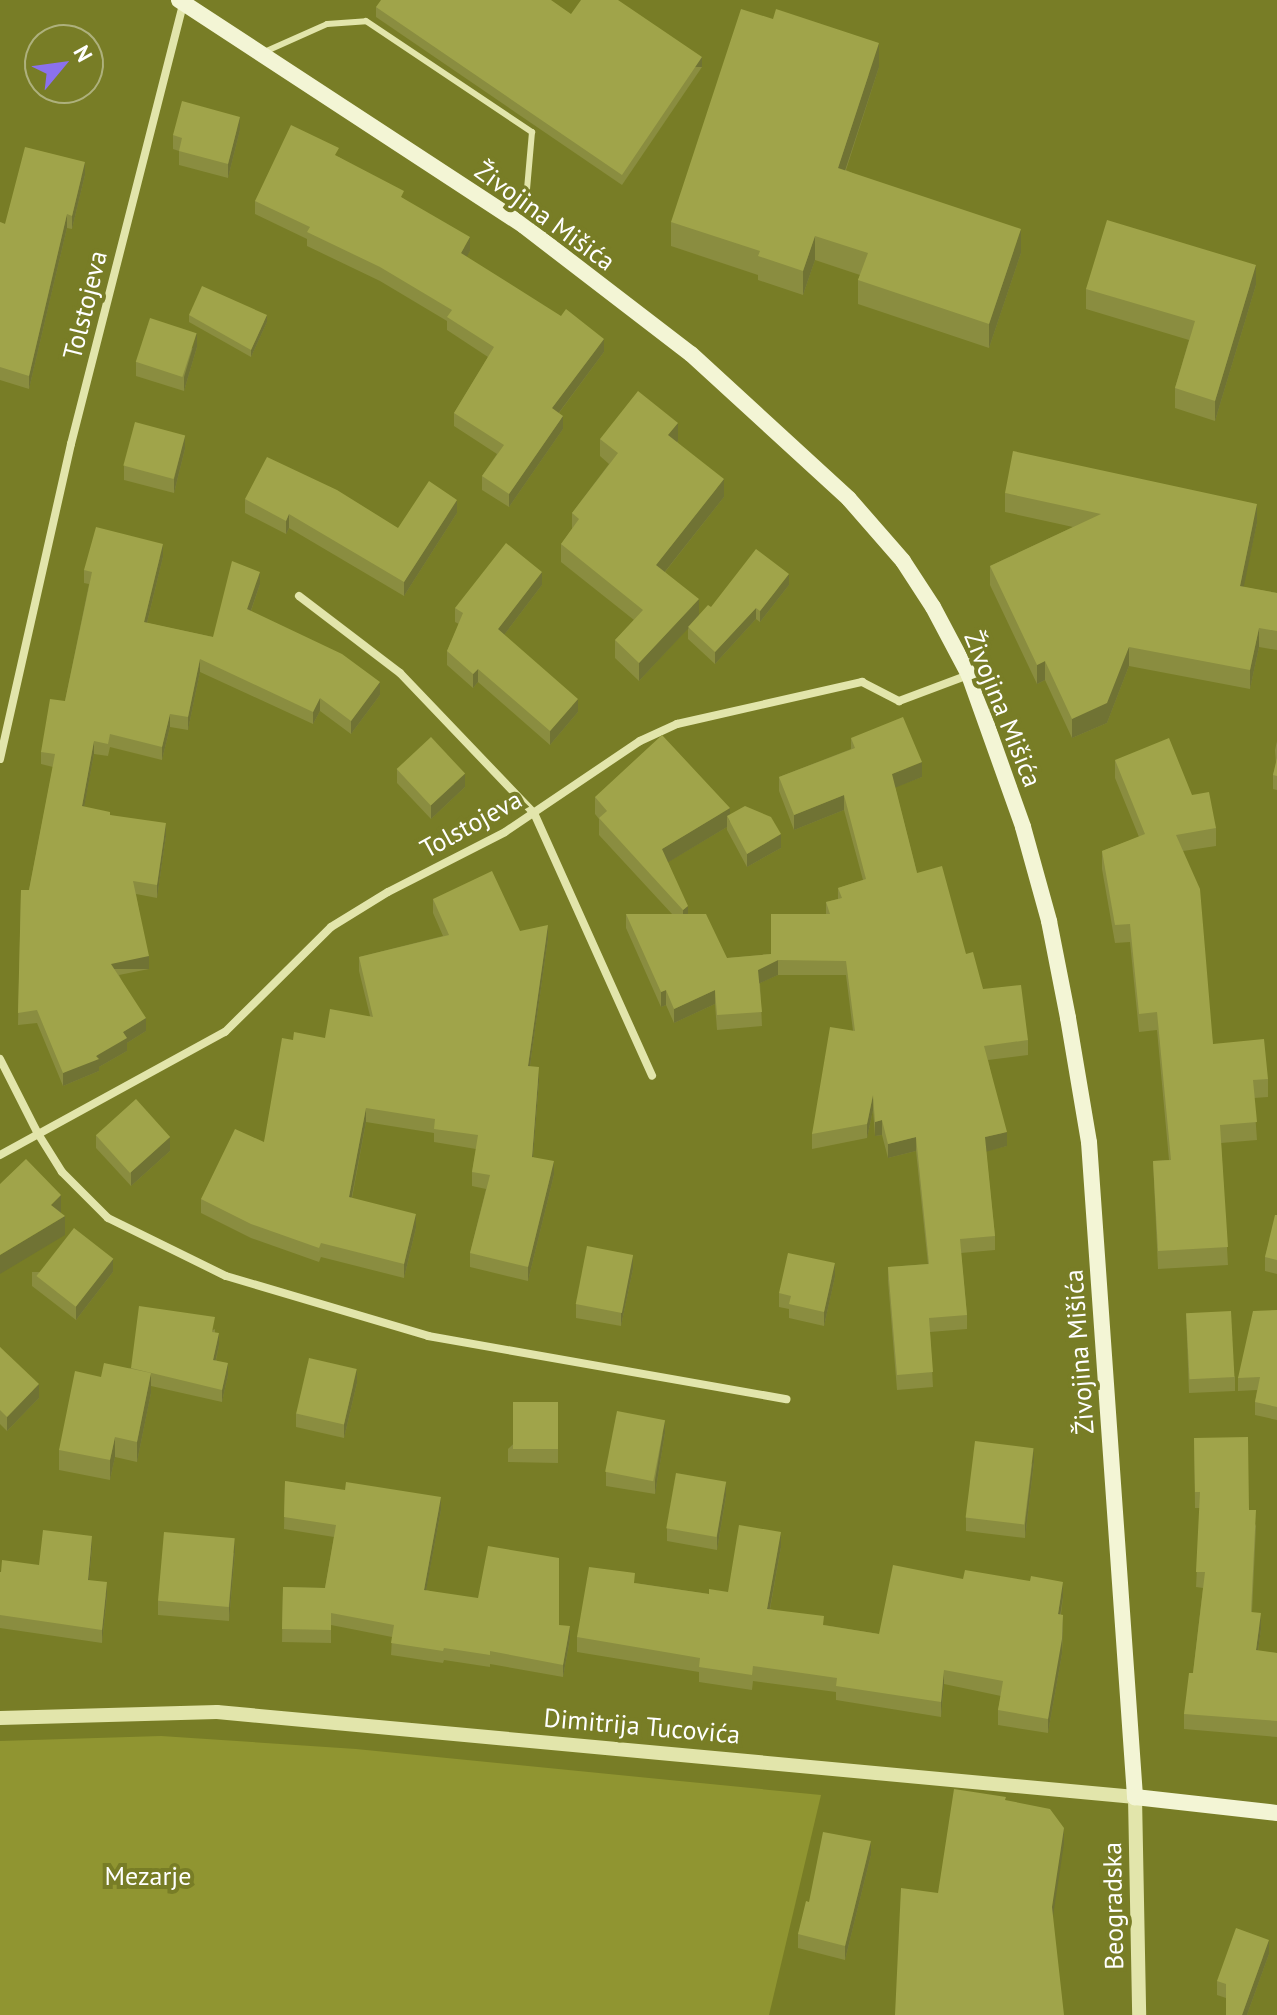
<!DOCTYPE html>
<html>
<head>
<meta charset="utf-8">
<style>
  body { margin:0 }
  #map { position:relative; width:1277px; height:2015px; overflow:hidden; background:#787d26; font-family:"PT Sans",sans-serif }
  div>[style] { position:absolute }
  .green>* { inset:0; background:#909531 }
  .service>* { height:6px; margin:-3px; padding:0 3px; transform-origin:3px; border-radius:3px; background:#e2e5ab }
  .minor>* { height:8px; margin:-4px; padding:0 4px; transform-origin:4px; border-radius:4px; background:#e2e5ab }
  .tertiary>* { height:14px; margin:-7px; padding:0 7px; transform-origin:7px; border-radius:7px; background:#e2e5ab }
  .secondary>* { height:16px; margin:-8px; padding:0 8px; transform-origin:8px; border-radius:8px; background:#f3f5d5 }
  .wall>* { inset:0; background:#8a8d40 }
  .shaded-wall>* { inset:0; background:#707334; transform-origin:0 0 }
  .building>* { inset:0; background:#a0a44a; transform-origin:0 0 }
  span { translate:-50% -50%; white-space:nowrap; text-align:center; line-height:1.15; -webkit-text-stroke:8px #787d26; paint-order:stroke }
  .street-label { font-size:26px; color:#fff }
  .park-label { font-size:26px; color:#fff }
  .north { position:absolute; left:24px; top:24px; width:80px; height:80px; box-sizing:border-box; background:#787d26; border:2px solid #aeb17d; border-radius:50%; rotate:61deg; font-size:22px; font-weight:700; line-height:32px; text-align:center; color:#fff }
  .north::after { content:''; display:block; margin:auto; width:28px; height:36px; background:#8b71ee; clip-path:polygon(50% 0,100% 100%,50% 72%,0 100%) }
</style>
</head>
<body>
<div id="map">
  <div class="green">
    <div style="clip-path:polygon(161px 1736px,356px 1749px,821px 1795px,769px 2015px,0 2015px,0 1741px)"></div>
  </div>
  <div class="service">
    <div style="left:262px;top:53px;width:71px;rotate:-24deg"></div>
    <div style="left:327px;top:24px;width:39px;rotate:-4deg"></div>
    <div style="left:366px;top:21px;width:200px;rotate:33.8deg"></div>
    <div style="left:532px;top:132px;width:91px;rotate:95deg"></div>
  </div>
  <div class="minor">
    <div style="left:299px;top:596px;width:127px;rotate:37.3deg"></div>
    <div style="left:400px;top:673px;width:194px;rotate:46.3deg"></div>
    <div style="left:534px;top:813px;width:288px;rotate:65.8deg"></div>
    <div style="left:0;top:759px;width:323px;rotate:-77.3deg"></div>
    <div style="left:71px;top:444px;width:455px;rotate:-75.7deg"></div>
    <div style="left:0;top:1059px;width:82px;rotate:63.1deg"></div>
    <div style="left:37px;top:1132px;width:47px;rotate:58deg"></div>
    <div style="left:62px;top:1172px;width:65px;rotate:45deg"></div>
    <div style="left:108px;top:1218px;width:131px;rotate:26.2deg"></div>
    <div style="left:226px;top:1276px;width:211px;rotate:16.5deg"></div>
    <div style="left:428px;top:1336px;width:364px;rotate:10deg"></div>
    <div style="left:0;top:1155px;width:256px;rotate:-28.7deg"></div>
    <div style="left:225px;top:1032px;width:149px;rotate:-44.7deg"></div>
    <div style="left:331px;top:927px;width:67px;rotate:-31.6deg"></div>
    <div style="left:388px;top:892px;width:131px;rotate:-27.1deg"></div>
    <div style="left:505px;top:832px;width:163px;rotate:-34deg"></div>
    <div style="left:640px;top:741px;width:41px;rotate:-24.7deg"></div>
    <div style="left:677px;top:724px;width:190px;rotate:-12.8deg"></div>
    <div style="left:862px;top:682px;width:42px;rotate:27.2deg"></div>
    <div style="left:899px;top:701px;width:74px;rotate:-20.6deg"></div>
  </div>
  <div class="tertiary">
    <div style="left:0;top:1718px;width:217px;rotate:-1.6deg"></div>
    <div style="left:217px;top:1712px;width:922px;rotate:5.29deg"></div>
    <div style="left:1135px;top:1797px;width:218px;rotate:88.9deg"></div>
  </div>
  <div class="secondary">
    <div style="left:179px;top:0;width:412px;rotate:33.2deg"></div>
    <div style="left:524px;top:226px;width:210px;rotate:37.5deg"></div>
    <div style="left:691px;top:354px;width:214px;rotate:42.5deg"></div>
    <div style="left:849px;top:499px;width:82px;rotate:48.9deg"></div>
    <div style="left:903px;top:561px;width:55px;rotate:56.9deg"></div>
    <div style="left:933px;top:607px;width:77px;rotate:62.1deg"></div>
    <div style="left:969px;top:675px;width:161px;rotate:70.4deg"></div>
    <div style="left:1023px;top:827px;width:98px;rotate:74.5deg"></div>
    <div style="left:1049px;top:921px;width:99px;rotate:78.9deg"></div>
    <div style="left:1068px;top:1018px;width:126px;rotate:80.4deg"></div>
    <div style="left:1089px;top:1142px;width:657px;rotate:85.98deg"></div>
    <div style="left:1135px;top:1797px;width:143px;rotate:6.4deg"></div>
  </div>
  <div class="wall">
    <div style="clip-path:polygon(376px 7px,571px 14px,702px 67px,622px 185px,376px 17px)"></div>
    <div style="clip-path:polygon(879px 67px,846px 170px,1021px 253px,989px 348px,858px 304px,858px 280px,860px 275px,815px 260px,803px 295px,758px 280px,758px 275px,671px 246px,671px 222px)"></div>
    <div style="clip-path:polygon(240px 130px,228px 178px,179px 165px,179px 151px,173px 149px,173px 135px)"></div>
    <div style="clip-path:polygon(339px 157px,404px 199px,470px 251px,466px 257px,604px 352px,559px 413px,563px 429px,509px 507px,482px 490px,482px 476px,497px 454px,454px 426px,454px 413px,488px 357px,447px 330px,447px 321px,380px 281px,307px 246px,307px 239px,255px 214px,255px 201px)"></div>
    <div style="clip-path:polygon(85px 175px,72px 229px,67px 228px,29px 389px,0 380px,0 222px,5px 224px)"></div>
    <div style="clip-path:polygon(1256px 285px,1215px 421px,1175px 408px,1175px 388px,1189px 340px,1086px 309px,1086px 289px)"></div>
    <div style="clip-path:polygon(189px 315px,267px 322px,251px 357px,189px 322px)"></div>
    <div style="clip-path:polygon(197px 347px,184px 391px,136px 376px,136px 362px)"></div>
    <div style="clip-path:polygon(600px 439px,678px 441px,677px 442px,724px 497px,665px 572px,699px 615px,711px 607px,789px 585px,760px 622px,756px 619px,715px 664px,688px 639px,688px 628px,639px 681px,615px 658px,615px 640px,634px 620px,561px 562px,561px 544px,572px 529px,572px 513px,609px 464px,600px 456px)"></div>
    <div style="clip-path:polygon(185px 449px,174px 493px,124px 480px,124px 466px)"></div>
    <div style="clip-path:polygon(1005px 493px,1257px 523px,1243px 587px,1277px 593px,1277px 650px,1259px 647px,1250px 689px,1129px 666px,1107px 723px,1072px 738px,1045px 680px,1037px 684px,990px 585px,990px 566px,1073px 527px,1005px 512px)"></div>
    <div style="clip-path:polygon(245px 499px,398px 528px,457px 513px,404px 596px,289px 528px,286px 534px,245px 513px)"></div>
    <div style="clip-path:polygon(163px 557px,147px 623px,213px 637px,260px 584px,251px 611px,380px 695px,351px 734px,320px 711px,313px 724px,200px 672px,188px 730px,170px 727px,162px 760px,110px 747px,108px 756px,94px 754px,84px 807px,110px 815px,166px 836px,157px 898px,136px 894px,149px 969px,119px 975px,146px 1031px,127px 1043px,127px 1051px,99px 1067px,99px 1071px,63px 1086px,37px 1023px,18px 1025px,21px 890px,29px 890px,53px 767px,41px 764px,41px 752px,65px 701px,89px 584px,84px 583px,84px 570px)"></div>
    <div style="clip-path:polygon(542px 585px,504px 635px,578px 712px,550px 745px,478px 682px,473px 688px,447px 665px,447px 651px,459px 624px,455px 622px,455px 608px)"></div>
    <div style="clip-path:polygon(851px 738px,922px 777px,895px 787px,917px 873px,966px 954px,983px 989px,1028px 1040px,1028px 1055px,988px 1060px,1007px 1146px,986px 1151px,995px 1236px,995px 1250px,961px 1253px,967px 1315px,967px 1329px,930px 1332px,933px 1387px,897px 1390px,888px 1281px,888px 1267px,928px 1264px,916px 1151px,888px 1158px,882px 1135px,875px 1136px,873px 1110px,867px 1138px,812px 1149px,812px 1134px,853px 1031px,846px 975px,778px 975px,760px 983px,762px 1026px,717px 1030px,715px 1004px,674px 1023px,666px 1005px,661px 1007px,626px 928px,626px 914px,672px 914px,599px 835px,599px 819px,595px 814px,595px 797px,730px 815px,781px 848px,747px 867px,727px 830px,727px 827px,668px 862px,688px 914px,727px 958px,771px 954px,826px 914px,826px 902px,838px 899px,838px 888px,863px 880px,844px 810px,794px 830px,779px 791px,779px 777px,851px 749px)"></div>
    <div style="clip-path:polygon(1277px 741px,1277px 790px,1273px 789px,1273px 775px,1276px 764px,1275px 750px)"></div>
    <div style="clip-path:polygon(1115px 760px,1192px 795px,1216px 828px,1216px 846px,1183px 851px,1213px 1044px,1268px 1079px,1268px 1097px,1254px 1098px,1257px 1140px,1221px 1143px,1228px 1265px,1158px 1269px,1153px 1161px,1169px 1160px,1157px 1030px,1139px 1032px,1130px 942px,1115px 943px,1102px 869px,1102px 851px,1139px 837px,1115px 778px)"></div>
    <div style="clip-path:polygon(397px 769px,465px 787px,431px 819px,397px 783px)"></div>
    <div style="clip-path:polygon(433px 899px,520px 931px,548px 939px,530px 1066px,539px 1081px,533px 1157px,554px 1175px,528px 1281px,470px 1267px,470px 1253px,486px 1189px,472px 1186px,472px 1172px,476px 1149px,434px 1142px,434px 1133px,366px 1122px,352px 1198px,416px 1228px,404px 1278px,321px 1257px,319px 1262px,251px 1238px,201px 1213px,201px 1199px,264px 1142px,293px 1040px,325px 1038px,370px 1016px,359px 971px,359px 957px,443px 936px,433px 913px)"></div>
    <div style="clip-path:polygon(96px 1135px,170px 1151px,131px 1186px,96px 1148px)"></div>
    <div style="clip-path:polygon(1277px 1215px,1277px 1274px,1265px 1271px,1265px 1257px)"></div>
    <div style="clip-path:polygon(633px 1269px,621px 1326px,576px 1318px,576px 1304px)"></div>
    <div style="clip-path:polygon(32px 1272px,113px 1272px,76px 1320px,32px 1286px)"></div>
    <div style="clip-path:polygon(835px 1277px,824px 1326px,789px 1318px,789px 1309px,779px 1307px,779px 1293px)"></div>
    <div style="clip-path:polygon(1277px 1310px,1277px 1420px,1255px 1415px,1255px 1402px,1257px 1390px,1238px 1391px,1238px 1378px)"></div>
    <div style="clip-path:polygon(1186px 1313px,1235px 1377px,1235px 1391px,1189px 1393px)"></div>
    <div style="clip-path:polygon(215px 1329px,215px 1332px,219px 1345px,216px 1360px,228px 1375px,222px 1402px,151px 1386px,151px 1393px,137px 1462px,115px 1457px,110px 1480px,59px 1470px,59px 1450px,101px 1377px,131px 1368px)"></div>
    <div style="clip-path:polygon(0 1347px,39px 1398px,7px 1431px,0 1424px)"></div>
    <div style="clip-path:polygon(357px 1383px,344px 1438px,296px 1427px,296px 1413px)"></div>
    <div style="clip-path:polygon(558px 1402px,558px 1463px,508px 1462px,508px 1449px)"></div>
    <div style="clip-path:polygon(665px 1433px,655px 1494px,606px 1486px,606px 1472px)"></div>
    <div style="clip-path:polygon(1194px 1438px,1249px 1510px,1256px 1526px,1252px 1612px,1261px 1629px,1258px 1651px,1277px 1653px,1277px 1737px,1184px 1729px,1184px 1714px,1193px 1673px,1203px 1588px,1196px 1587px,1200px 1508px,1195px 1508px)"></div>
    <div style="clip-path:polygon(1034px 1462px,1025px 1538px,966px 1531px,966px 1517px)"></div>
    <div style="clip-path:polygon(285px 1481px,441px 1510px,426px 1590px,559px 1625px,570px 1639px,563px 1677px,490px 1664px,490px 1667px,444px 1660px,443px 1663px,391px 1655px,392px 1637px,331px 1625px,331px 1643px,282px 1642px,283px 1587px,325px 1588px,334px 1537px,284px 1529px)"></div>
    <div style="clip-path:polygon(726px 1496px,717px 1550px,667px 1541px,667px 1528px)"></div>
    <div style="clip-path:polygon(781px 1547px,770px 1609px,824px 1625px,879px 1634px,963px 1579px,1063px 1597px,1061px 1614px,1063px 1630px,1062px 1654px,1048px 1733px,998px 1725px,998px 1710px,1001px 1696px,944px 1684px,941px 1717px,836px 1700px,836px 1692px,753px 1681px,752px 1690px,699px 1682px,699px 1672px,577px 1652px,577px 1637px,635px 1583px,709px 1594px,728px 1592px)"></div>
    <div style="clip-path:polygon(92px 1549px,89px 1580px,107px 1596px,102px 1643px,0 1628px,0 1572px,39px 1565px)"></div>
    <div style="clip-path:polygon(235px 1552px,229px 1621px,158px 1615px,158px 1601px)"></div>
    <div style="clip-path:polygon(871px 1855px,845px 1960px,798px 1948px,798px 1934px,809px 1902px)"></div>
    <div style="clip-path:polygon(1269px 1954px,1247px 2015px,1226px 2015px,1226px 1998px,1217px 1995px,1217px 1981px)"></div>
  </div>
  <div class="shaded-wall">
    <div style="clip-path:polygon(879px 43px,879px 67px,838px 192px,838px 168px)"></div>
    <div style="left:702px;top:57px;width:10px;height:143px;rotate:90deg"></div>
    <div style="clip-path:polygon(240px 117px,240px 130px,228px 178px,228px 164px)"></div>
    <div style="clip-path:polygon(85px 162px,85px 175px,72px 229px,72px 216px)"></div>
    <div style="clip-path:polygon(67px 214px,67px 228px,29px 389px,29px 376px)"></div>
    <div style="clip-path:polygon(1021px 229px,1021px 253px,989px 348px,989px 324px)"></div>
    <div style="clip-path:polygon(815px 236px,815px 260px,803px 295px,803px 271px)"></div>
    <div style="clip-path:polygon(470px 237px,470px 251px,461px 267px,461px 253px)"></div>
    <div style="clip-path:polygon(1256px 265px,1256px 285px,1215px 421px,1215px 401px)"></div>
    <div style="clip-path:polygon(267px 315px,267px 322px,251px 357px,251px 350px)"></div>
    <div style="clip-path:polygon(197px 333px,197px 347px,184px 391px,184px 377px)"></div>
    <div style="clip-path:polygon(604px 339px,604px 352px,552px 422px,552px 408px)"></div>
    <div style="clip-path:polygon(563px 416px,563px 429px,509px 507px,509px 494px)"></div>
    <div style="clip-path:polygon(678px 423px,678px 441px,668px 453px,668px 435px)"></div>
    <div style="clip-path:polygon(185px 435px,185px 449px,174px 493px,174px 479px)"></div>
    <div style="clip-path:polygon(724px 479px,724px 497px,656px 583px,656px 565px)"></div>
    <div style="clip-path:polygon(457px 500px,457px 513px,404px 596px,404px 582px)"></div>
    <div style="clip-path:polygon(1257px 504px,1257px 523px,1240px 605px,1240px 586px)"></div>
    <div style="clip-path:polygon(289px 514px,289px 528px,286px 534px,286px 521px)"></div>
    <div style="clip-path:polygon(163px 544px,163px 557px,144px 635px,144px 622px)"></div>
    <div style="clip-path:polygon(260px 572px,260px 584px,247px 622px,247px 609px)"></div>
    <div style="clip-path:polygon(542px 572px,542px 585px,498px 643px,498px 629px)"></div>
    <div style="clip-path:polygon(789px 574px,789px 585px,760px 622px,760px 611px)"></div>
    <div style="clip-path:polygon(699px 599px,699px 617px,639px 681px,639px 663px)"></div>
    <div style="clip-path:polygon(756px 608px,756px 619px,715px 664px,715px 652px)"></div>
    <div style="clip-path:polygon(1259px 628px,1259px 647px,1250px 689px,1250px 670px)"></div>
    <div style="clip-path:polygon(1129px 647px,1129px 666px,1107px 723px,1072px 738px,1072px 719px)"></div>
    <div style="clip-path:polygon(200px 659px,200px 672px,188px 730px,188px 717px)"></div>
    <div style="clip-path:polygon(1045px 661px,1045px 680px,1037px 684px,1037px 665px)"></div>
    <div style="clip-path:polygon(478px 669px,478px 682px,473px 688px,473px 674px)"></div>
    <div style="clip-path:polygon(380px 682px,380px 695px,351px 734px,351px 721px)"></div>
    <div style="clip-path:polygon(320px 698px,320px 711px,313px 724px,313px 712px)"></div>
    <div style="clip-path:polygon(578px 699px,578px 712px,550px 745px,550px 731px)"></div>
    <div style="clip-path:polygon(170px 714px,170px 727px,162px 760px,162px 747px)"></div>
    <div style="clip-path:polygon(94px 741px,94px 754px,82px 819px,82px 806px)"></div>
    <div style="clip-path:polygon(922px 762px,922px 777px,892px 789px,892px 774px)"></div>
    <div style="clip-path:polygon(465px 774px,465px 787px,431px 819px,431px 805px)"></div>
    <div style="clip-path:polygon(844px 795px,844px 810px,794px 830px,794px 815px)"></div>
    <div style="clip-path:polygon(730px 808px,730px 822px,727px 816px,727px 827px,662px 866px,662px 849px)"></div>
    <div style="clip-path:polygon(166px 823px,166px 836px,157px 898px,157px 885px)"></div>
    <div style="clip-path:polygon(781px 834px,781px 848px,747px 867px,747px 854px)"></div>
    <div style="clip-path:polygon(688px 906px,688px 923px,683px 927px,683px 910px)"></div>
    <div style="clip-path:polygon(548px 925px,548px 939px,528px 1080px,528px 1066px)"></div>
    <div style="left:149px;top:956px;width:13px;height:39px;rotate:90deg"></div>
    <div style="clip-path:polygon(778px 960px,778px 975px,758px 984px,758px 970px)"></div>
    <div style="clip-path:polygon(666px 990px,666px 1005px,661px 1007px,661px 992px)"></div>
    <div style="clip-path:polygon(715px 990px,715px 1004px,674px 1023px,674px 1009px)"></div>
    <div style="clip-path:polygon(146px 1018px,146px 1031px,127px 1043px,127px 1051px,99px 1067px,99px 1071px,63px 1086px,63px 1073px,96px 1056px,123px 1032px)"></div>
    <div style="clip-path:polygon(539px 1067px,539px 1081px,532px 1171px,532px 1157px)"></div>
    <div style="clip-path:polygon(873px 1095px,873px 1110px,867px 1138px,867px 1124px)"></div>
    <div style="clip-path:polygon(366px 1108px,366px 1122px,349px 1211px,349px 1197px)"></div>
    <div style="clip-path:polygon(882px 1120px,882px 1135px,875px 1136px,875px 1122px)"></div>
    <div style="clip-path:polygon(1007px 1132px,1007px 1146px,985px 1152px,985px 1137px)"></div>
    <div style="clip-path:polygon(170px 1137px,170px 1151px,131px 1186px,131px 1172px)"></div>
    <div style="clip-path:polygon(916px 1137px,916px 1151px,888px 1158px,888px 1144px)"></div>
    <div style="clip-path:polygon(554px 1161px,554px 1175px,528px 1281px,528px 1267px)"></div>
    <div style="clip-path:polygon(61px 1195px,61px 1214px,51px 1205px)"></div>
    <div style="clip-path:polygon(416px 1214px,416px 1228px,404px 1278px,404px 1264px)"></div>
    <div style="clip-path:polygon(65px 1216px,65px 1235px,0 1274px,0 1255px)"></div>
    <div style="clip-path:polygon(633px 1255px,633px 1269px,621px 1326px,621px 1313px)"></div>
    <div style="clip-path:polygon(113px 1259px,113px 1272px,76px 1320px,76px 1306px)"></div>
    <div style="clip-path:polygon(835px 1263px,835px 1277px,824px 1326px,824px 1312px)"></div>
    <div style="clip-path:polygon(219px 1333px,219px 1345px,213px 1372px,213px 1360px)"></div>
    <div style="clip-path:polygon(228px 1363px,228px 1375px,222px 1402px,222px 1390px)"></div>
    <div style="clip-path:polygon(357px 1369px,357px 1383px,344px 1438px,344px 1424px)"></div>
    <div style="clip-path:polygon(151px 1373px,151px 1393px,137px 1462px,137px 1442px)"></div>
    <div style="clip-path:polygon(39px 1384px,39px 1398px,7px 1431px,7px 1417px)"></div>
    <div style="clip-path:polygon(665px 1420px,665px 1433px,655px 1494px,655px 1480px)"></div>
    <div style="clip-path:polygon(115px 1437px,115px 1457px,110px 1480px,110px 1460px)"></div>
    <div style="clip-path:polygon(1034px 1448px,1034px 1462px,1025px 1538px,1025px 1524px)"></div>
    <div style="clip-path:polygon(726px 1482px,726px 1496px,717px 1550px,717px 1536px)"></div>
    <div style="clip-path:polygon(441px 1497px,441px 1510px,424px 1602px,424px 1590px)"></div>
    <div style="clip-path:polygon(781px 1532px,781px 1547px,767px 1624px,767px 1609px)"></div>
    <div style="clip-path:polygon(92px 1536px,92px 1549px,88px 1593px,88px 1580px)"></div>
    <div style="clip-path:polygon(235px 1538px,235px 1552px,229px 1621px,229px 1608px)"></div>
    <div style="clip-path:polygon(107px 1582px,107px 1596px,102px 1643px,102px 1630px)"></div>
    <div style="clip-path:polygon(1063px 1582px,1063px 1597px,1058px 1629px,1058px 1614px)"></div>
    <div style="clip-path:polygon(1261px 1613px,1261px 1629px,1256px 1666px,1256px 1650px)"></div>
    <div style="clip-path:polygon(1063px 1615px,1062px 1654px,1048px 1733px,1048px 1719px)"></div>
    <div style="clip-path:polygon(570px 1626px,570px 1639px,563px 1677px,563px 1665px)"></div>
    <div style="clip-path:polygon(944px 1670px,944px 1684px,941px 1717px,941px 1702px)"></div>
    <div style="clip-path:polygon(1064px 1828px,1064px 1844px,1052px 1923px,1052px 1907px)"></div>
    <div style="clip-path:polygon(871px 1841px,871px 1855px,845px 1960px,845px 1946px)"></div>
    <div style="clip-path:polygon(1269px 1940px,1269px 1954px,1247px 2015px,1242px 2015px)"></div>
  </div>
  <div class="building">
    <div style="clip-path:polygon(381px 0,551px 0,571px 14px,581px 0,618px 0,702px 57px,622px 175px,376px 7px)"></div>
    <div style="clip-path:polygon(741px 9px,773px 19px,776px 9px,879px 43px,838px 168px,1021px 229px,989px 324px,858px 280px,868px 253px,815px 236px,803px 271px,758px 256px,760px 251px,671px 222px)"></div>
    <div style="clip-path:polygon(182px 101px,240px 117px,228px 164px,179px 151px,182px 138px,173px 135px)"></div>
    <div style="clip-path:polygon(291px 125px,339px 148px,335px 155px,404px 191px,401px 197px,470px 237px,461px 253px,561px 316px,566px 309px,604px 339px,552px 408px,563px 416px,509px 494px,482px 476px,504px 445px,454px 413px,494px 347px,447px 317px,452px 310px,380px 267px,307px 232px,310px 227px,255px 201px)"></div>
    <div style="clip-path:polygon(25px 147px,85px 162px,72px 216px,67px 214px,29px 376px,0 367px,0 222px,5px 224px)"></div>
    <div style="clip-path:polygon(1107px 220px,1256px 265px,1215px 401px,1175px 388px,1195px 321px,1086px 289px)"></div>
    <div style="clip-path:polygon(202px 286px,267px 315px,251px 350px,189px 315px)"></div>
    <div style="left:150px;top:318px;width:49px;height:46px;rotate:18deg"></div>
    <div style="clip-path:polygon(638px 391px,678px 423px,668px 435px,724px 479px,656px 565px,699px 599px,639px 663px,615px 640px,643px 610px,561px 544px,579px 519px,572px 513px,618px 453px,600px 439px)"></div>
    <div style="left:135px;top:422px;width:52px;height:45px;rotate:15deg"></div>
    <div style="clip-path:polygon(1013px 451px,1257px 504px,1240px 586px,1277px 593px,1277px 631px,1259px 628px,1250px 670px,1129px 647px,1107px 703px,1072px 719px,1045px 661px,1037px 665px,990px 566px,1101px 514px,1005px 493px)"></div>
    <div style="clip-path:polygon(267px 457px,337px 490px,398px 528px,429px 481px,457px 500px,404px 582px,289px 514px,286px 521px,245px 499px)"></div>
    <div style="clip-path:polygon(96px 527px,163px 544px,144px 622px,213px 637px,232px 561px,260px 572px,247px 609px,342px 654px,380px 682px,351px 721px,320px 698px,313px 712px,200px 659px,188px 717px,170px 714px,162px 747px,110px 734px,108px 744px,94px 741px,82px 806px,110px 812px,110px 815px,166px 823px,157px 885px,133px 881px,149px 956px,111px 964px,146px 1018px,123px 1032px,127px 1038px,96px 1056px,99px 1059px,63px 1073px,37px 1010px,18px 1013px,21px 890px,29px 890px,55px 754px,41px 752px,50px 699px,65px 701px,92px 572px,84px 570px)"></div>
    <div style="clip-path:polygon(506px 543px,542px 572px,498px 629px,578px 699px,550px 731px,478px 669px,473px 674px,447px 651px,463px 613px,455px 608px)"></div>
    <div style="clip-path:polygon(756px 549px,789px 574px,760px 611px,756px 608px,715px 652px,688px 627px,708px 605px,711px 607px)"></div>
    <div style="clip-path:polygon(903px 717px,922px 762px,892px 774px,917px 873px,942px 866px,966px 954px,973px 952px,983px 989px,1021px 985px,1028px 1040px,984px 1046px,1007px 1132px,985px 1137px,995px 1236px,960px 1239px,967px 1315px,929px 1318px,933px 1372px,897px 1375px,888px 1267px,929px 1264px,916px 1137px,888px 1144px,882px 1120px,875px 1122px,873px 1095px,867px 1124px,812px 1134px,830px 1027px,855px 1031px,846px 961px,778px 960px,758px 970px,762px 1012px,717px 1015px,715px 990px,674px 1009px,666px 990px,661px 992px,626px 914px,706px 914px,727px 958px,771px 954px,771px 914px,830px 914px,826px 902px,842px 898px,838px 888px,866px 879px,844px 795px,794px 815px,779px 777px,855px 748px,851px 738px)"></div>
    <div style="clip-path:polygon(662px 735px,730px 808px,662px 849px,688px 906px,683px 910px,599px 818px,607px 811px,595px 797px)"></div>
    <div style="left:431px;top:737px;width:50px;height:47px;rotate:47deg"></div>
    <div style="clip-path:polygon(1169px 738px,1192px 795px,1209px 792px,1216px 828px,1176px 835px,1200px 889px,1213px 1044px,1264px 1039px,1268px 1079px,1253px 1080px,1257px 1122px,1220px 1125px,1228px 1247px,1158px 1251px,1153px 1161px,1171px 1160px,1157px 1012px,1139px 1014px,1130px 924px,1115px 925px,1102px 851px,1145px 834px,1115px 760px)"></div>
    <div style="clip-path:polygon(1277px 758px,1277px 776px,1273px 775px)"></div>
    <div style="clip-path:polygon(745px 806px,771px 817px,781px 834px,747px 854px,727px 816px)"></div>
    <div style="clip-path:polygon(492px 871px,520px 931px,548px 925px,528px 1066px,539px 1067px,532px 1157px,554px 1161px,528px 1267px,470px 1253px,490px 1175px,472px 1172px,478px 1135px,434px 1129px,435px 1119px,366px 1108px,349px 1197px,416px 1214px,404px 1264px,321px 1243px,319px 1248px,251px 1224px,201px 1199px,235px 1129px,264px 1142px,282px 1038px,293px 1040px,294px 1032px,325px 1038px,330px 1009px,373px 1017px,359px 957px,449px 935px,433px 899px)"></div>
    <div style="left:136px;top:1099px;width:51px;height:54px;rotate:48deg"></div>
    <div style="clip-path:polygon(26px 1159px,61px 1195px,51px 1205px,65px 1216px,0 1255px,0 1184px)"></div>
    <div style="clip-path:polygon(1275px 1215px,1277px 1215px,1277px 1260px,1265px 1257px)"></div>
    <div style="left:74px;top:1228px;width:50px;height:61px;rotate:38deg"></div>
    <div style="left:587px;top:1246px;width:47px;height:59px;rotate:11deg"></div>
    <div style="clip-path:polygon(788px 1253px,835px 1263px,824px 1312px,789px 1304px,791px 1296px,779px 1293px)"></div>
    <div style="clip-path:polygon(139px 1306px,215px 1317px,212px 1332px,219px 1333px,213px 1360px,228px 1363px,222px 1390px,131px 1368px)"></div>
    <div style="clip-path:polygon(1277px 1310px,1277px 1407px,1255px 1402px,1260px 1377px,1238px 1378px,1253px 1311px)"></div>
    <div style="left:1231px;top:1311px;width:66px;height:45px;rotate:87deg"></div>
    <div style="clip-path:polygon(0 1347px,39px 1384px,7px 1417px,0 1410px)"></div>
    <div style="left:309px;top:1358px;width:49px;height:57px;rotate:13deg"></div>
    <div style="clip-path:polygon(104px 1363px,151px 1373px,137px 1442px,115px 1437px,110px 1460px,59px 1450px,75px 1371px,101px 1377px)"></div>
    <div style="left:513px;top:1402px;width:45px;height:47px"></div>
    <div style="left:617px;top:1411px;width:49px;height:62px;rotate:11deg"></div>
    <div style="clip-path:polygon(1248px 1437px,1249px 1510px,1256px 1510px,1251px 1612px,1261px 1613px,1256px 1650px,1277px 1653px,1277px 1721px,1184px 1714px,1189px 1673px,1193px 1673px,1205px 1572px,1196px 1572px,1200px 1492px,1195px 1492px,1194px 1438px)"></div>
    <div style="left:975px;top:1441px;width:59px;height:77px;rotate:7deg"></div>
    <div style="left:676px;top:1473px;width:51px;height:56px;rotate:10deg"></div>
    <div style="clip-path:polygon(285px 1481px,345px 1490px,346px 1482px,441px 1497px,424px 1590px,478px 1598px,488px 1546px,559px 1558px,559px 1625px,570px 1626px,563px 1665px,490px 1651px,490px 1655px,444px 1648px,443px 1651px,391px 1643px,394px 1625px,331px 1613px,331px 1630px,282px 1629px,283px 1587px,325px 1588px,336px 1525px,284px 1517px)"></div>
    <div style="clip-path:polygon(739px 1525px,781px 1532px,767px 1609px,824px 1616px,823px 1625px,879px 1634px,893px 1565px,963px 1579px,965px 1570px,1030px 1581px,1031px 1576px,1063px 1582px,1058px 1614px,1063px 1615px,1062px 1639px,1048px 1719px,998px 1710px,1003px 1681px,944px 1670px,941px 1702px,836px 1686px,837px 1678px,753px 1666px,752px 1675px,699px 1667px,700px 1658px,577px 1637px,589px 1567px,635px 1573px,634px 1583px,709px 1594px,709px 1589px,728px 1592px)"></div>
    <div style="clip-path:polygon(43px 1530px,92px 1536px,88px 1580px,107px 1582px,102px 1630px,0 1615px,0 1572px,1px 1572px,2px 1560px,39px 1565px)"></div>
    <div style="left:164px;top:1532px;width:71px;height:69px;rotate:5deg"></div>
    <div style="clip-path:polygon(954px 1789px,1006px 1797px,1005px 1800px,1050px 1809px,1064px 1828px,1052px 1907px,1064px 2015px,895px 2015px,901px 1888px,938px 1893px)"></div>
    <div style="clip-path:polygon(823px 1832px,871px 1841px,845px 1946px,798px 1934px,806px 1901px,809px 1902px)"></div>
    <div style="clip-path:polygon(1236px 1928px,1269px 1940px,1242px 2015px,1226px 2015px,1226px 1984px,1217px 1981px)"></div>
  </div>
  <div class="street-label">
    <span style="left:545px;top:216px;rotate:36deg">Živojina Mišića</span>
    <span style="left:85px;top:305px;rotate:-76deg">Tolstojeva</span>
    <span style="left:1003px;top:709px;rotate:68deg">Živojina Mišića</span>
    <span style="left:471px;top:824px;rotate:-29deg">Tolstojeva</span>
    <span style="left:1079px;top:1352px;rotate:-94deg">Živojina Mišića</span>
    <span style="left:642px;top:1726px;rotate:5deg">Dimitrija Tucovića</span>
    <span style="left:1113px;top:1906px;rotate:-91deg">Beogradska</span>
  </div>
  <div class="park-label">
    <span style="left:148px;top:1876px">Mezarje</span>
  </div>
  <div class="north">N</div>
</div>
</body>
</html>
